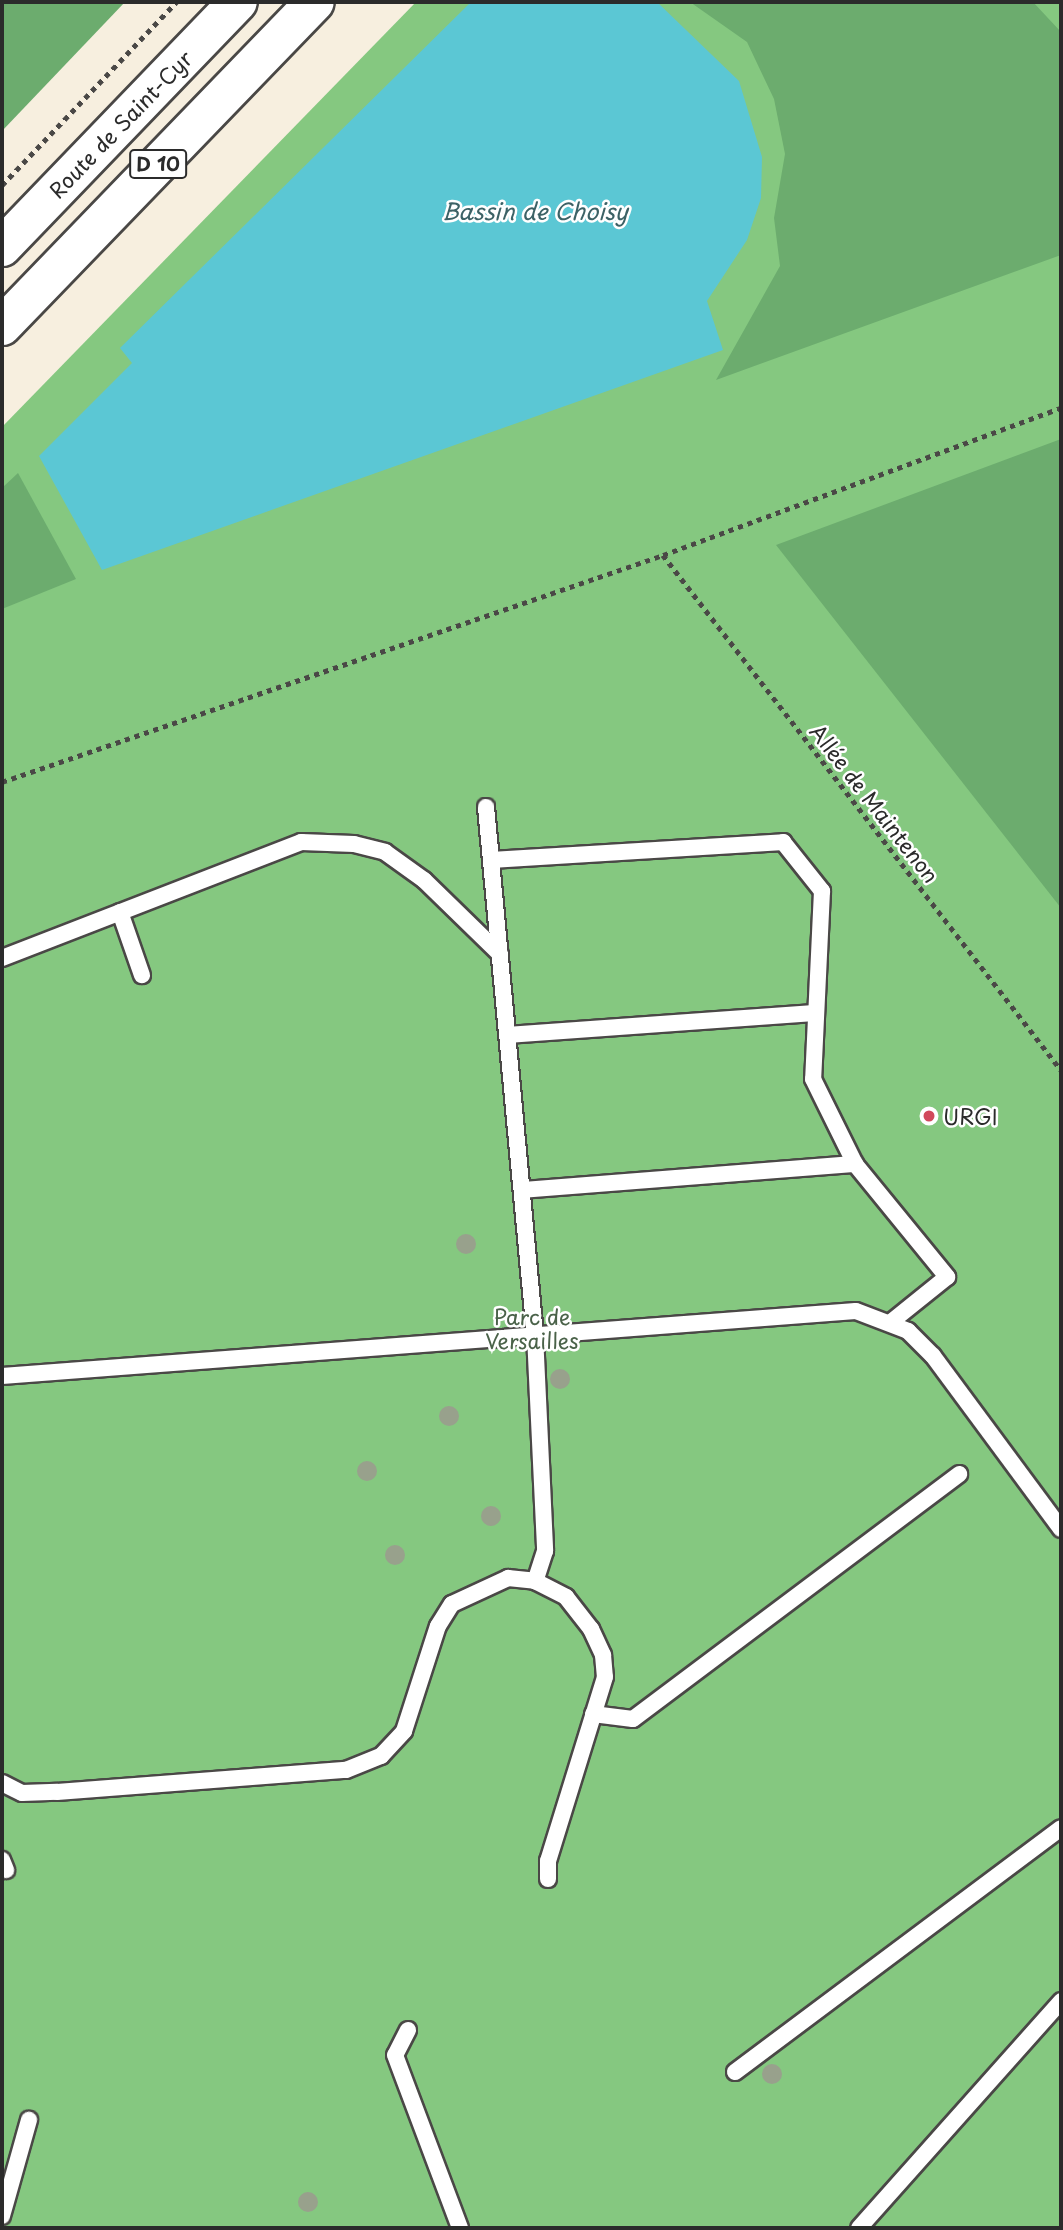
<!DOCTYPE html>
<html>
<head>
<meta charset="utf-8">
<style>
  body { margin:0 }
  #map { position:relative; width:1063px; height:2230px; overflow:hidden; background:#f7efdf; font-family:"Playpen Sans",sans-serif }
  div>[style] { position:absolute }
  .green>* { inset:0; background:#85c880 }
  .forest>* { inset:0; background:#6cac6e }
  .water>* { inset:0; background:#5bc7d4 }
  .path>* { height:4.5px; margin-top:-2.25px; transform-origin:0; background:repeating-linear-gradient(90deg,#4a4846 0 5px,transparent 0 10px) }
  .roads { filter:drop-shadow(2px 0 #4a4846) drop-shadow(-2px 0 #4a4846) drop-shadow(0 2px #4a4846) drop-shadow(0 -2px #4a4846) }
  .lane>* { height:16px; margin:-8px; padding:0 8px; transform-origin:8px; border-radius:8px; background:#fff }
  .primary>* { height:38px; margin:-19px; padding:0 19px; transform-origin:19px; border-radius:19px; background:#fff }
  .trees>* { width:20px; height:20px; margin:-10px; border-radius:50%; background:#98a18c }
  .dots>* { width:19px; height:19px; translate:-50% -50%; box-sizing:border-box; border:4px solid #fff; border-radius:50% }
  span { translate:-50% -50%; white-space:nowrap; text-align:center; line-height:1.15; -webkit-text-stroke:5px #fff; paint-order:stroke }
  .shield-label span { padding:2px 5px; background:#fff; border:2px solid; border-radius:5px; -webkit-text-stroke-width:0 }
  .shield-label { font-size:19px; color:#2b2b2b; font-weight:700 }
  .street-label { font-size:21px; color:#2b2b2b }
  .poi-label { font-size:21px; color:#2b2b2b }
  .left { translate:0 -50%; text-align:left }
  .park-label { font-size:21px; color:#4a6249 }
  .water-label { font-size:23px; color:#3c6266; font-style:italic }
  .frame { position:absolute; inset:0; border:4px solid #2b2b2b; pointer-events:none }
</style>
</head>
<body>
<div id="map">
  <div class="green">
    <div style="clip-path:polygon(416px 2px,1061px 2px,1061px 2228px,2px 2228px,2px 427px)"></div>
  </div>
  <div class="forest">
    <div style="clip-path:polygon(2px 2px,125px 2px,2px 131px)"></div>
    <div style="clip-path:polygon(690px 2px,1033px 2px,1061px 32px,1061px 255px,716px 380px,780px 266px,774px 218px,785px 154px,774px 99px,747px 42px)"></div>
    <div style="clip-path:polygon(1061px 439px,1061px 908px,776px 545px)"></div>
    <div style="clip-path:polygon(18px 473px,76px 579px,2px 609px,2px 488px)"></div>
  </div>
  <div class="water">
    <div style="clip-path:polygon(471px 2px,657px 2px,739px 81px,762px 157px,761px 198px,747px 240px,707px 301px,723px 350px,102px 570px,39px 456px,132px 363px,120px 348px)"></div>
  </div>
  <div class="path">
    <div style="left:2px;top:185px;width:253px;rotate:-46.4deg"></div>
    <div style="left:663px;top:555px;width:651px;rotate:52.3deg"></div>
    <div style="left:2px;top:782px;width:699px;rotate:-18.95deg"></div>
    <div style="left:663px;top:555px;width:424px;rotate:-20.3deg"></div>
  </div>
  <div class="roads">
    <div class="lane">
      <div style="left:486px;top:807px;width:530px;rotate:84.7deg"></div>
      <div style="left:535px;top:1335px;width:216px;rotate:87.3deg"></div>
      <div style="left:545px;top:1551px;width:32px;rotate:108deg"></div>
      <div style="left:491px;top:860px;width:293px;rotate:-3.5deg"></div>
      <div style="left:783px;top:842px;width:63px;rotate:51.5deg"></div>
      <div style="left:822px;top:891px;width:188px;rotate:92.7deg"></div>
      <div style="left:813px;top:1079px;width:95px;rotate:63.7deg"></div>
      <div style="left:855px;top:1164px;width:146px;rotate:50.8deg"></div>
      <div style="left:947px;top:1277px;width:72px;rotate:141.2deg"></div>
      <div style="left:120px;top:912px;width:67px;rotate:70.8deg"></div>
      <div style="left:2px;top:958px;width:321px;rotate:-21.2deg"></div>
      <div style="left:301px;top:842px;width:53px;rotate:2.2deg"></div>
      <div style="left:354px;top:844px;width:32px;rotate:14deg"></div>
      <div style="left:385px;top:852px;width:48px;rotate:35.7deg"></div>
      <div style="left:424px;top:880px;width:106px;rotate:44.2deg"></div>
      <div style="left:508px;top:1035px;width:306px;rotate:-4.1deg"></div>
      <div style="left:522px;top:1190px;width:334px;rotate:-4.5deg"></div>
      <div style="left:2px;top:1376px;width:856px;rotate:-4.35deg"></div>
      <div style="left:856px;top:1311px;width:56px;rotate:21deg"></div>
      <div style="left:908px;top:1331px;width:35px;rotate:45deg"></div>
      <div style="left:933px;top:1356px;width:215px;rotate:53.5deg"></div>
      <div style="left:593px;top:1714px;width:40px;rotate:7.1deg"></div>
      <div style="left:633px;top:1719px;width:408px;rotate:-36.9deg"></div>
      <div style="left:2px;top:1783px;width:22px;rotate:27deg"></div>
      <div style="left:22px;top:1793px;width:35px;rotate:-2deg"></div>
      <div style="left:57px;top:1792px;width:290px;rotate:-4.4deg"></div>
      <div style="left:346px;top:1770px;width:38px;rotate:-22deg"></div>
      <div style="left:381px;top:1756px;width:34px;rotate:-47deg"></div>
      <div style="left:404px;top:1731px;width:110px;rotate:-72.1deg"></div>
      <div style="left:438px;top:1626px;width:26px;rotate:-58deg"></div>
      <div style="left:452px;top:1604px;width:62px;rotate:-24.9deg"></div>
      <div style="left:508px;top:1578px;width:27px;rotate:6deg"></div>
      <div style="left:535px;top:1581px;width:35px;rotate:27deg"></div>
      <div style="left:566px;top:1597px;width:41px;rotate:52deg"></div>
      <div style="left:591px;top:1629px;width:29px;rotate:65deg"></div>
      <div style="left:603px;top:1655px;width:22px;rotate:85deg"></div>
      <div style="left:605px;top:1677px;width:193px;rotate:107.2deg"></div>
      <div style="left:548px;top:1861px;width:18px;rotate:90deg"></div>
      <div style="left:2px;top:1860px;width:11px;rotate:68deg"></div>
      <div style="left:408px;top:2030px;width:28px;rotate:117deg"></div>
      <div style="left:395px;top:2055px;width:185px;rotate:69.4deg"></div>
      <div style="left:735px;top:2072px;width:407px;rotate:-36.8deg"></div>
      <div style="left:2px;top:2216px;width:100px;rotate:-74.3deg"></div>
      <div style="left:859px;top:2228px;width:304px;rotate:-48.3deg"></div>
    </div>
    <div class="primary">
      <div style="left:2px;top:247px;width:340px;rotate:-46.1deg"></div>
      <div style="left:2px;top:326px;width:450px;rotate:-46deg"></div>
    </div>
  </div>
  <div class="trees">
    <div style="left:466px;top:1244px"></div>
    <div style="left:560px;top:1379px"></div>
    <div style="left:449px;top:1416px"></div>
    <div style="left:367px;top:1471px"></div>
    <div style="left:491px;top:1516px"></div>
    <div style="left:395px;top:1555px"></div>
    <div style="left:772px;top:2074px"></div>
    <div style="left:308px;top:2202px"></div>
  </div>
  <div class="dots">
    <div style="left:929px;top:1116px;background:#d1495b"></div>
  </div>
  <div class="shield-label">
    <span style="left:158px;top:164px">D 10</span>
  </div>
  <div class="street-label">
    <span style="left:120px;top:124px;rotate:-46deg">Route de Saint-Cyr</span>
    <span style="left:875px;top:803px;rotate:52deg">Allée de Maintenon</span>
  </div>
  <div class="poi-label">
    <span class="left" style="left:943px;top:1116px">URGI</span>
  </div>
  <div class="park-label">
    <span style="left:532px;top:1328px">Parc de<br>Versailles</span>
  </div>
  <div class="water-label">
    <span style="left:535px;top:211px">Bassin de Choisy</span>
  </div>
  <div class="frame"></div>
</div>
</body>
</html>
